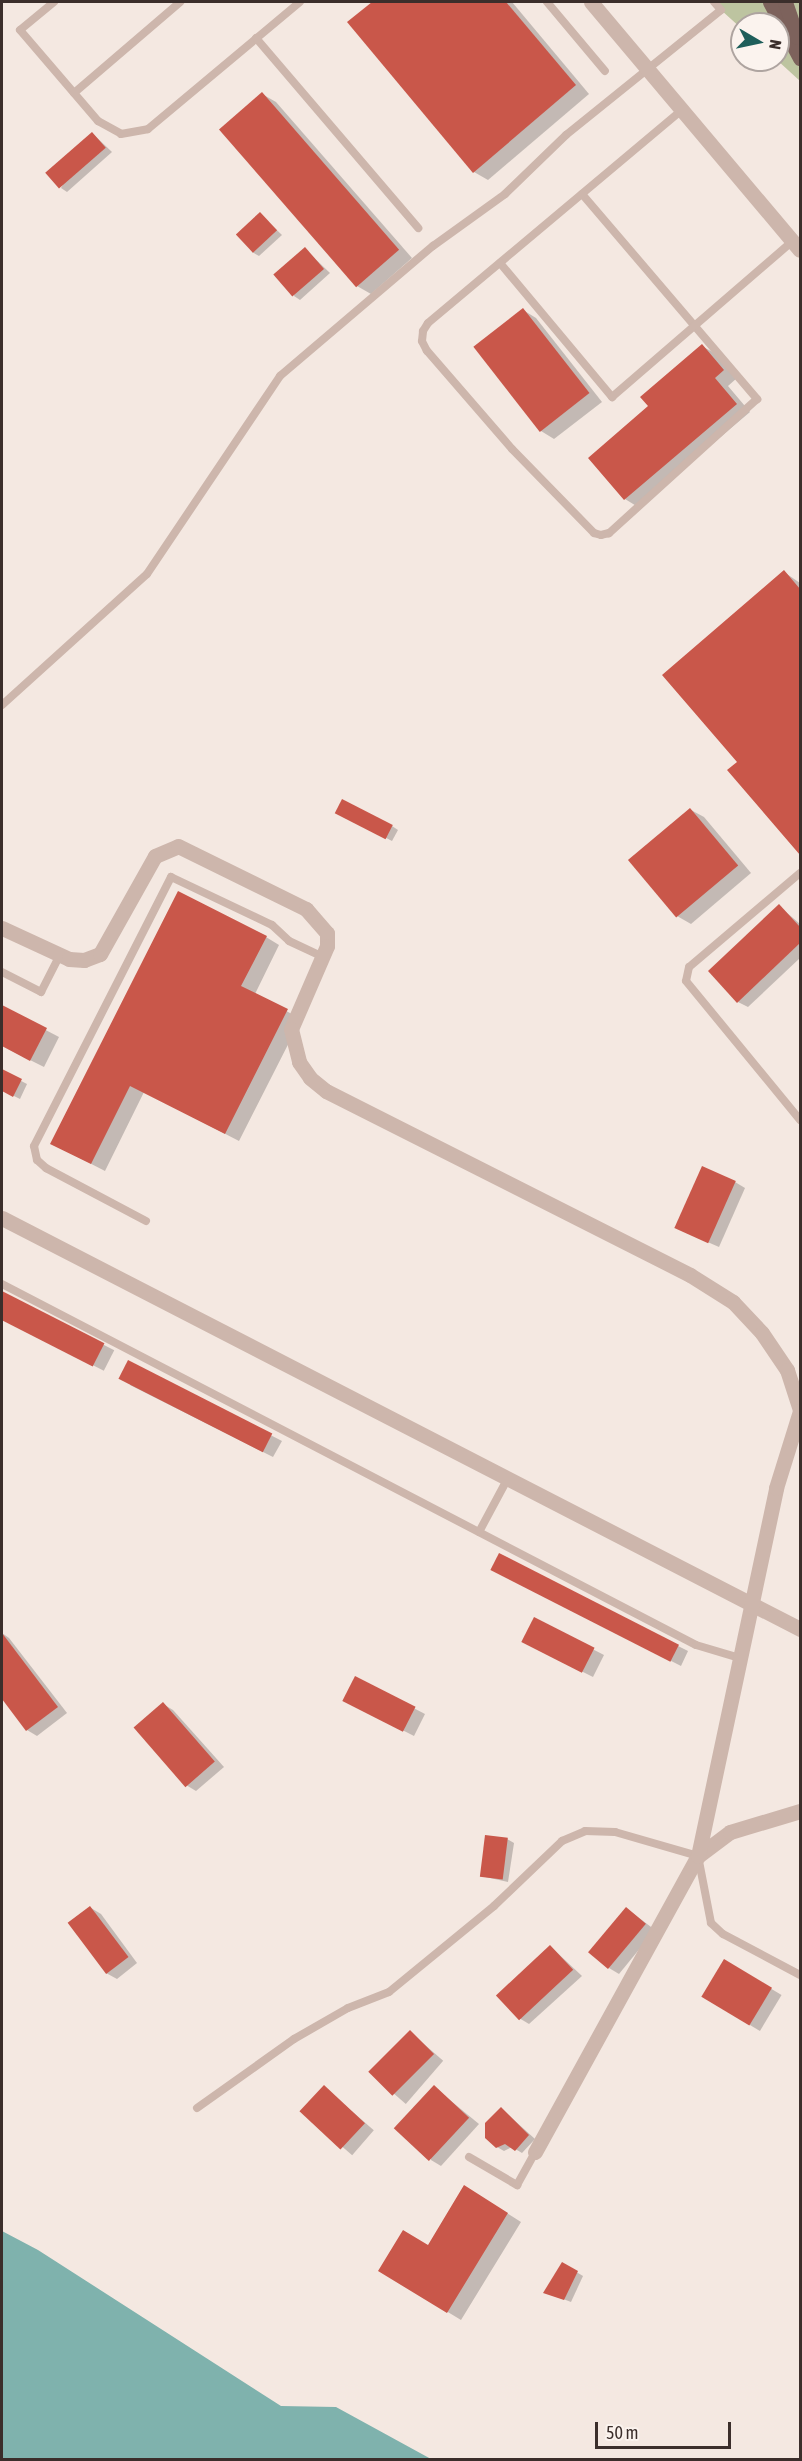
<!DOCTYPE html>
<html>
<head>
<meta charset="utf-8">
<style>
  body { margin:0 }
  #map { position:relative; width:802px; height:2461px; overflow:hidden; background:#f4e8e1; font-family:"Asap Condensed",sans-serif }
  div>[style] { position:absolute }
  .green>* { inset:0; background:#bdc4a0 }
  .water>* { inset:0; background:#7fb2ad }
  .shadow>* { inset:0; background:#0003; transform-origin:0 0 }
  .building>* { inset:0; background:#c9574a; transform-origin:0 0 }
  .service>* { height:8px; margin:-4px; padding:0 4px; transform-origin:4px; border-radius:4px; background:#cdb6ac }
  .minor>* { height:15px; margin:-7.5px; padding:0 7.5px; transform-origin:7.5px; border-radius:7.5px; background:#cdb6ac }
  .primary>* { height:15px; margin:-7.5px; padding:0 7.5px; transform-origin:7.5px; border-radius:7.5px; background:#7d625c }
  span { translate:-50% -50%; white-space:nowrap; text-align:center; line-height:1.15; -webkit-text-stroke:5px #fbf3ee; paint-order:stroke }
  .frame { position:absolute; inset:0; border:3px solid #3b2e2b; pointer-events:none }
  .north { position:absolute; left:730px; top:12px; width:60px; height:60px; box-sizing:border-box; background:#fbf3ee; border:2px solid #aea4a0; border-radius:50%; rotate:99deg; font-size:16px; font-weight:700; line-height:24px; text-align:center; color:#3b2e2b }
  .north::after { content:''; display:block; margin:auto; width:21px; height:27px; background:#1e5e5a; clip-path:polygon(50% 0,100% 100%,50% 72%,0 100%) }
  .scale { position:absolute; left:595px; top:2422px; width:136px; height:27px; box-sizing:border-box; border:3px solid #3b2e2b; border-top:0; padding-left:8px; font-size:18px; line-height:21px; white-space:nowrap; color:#3b2e2b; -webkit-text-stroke:4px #fbf3ee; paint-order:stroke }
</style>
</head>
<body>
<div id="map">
  <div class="green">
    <div style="clip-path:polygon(717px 2px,800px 2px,800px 81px,777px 60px,778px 24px,742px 24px,742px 29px,721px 10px)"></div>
  </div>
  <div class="water">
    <div style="clip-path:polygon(2px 2231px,38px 2250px,281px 2406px,336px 2407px,431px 2459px,2px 2459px)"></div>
  </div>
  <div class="shadow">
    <div style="clip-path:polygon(374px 2px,512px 2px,589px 94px,488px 180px,474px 172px,349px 23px)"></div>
    <div style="clip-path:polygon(262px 94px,276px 102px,412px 258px,371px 294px,357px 286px,221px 130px)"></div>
    <div style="clip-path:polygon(92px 133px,112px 152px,67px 192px,61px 188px)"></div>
    <div style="clip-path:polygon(260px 214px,282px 235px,259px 256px,252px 252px)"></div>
    <div style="clip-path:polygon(305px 249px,330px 273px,300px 300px,294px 296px)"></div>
    <div style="clip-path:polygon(523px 310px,536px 318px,602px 402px,554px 439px,541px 431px)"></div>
    <div style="clip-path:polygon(702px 346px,716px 354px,737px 378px,728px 386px,750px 412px,638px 507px,625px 499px,650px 406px)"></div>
    <div style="clip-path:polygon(784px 572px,800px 583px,800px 853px,729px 770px,739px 762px)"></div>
    <div style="clip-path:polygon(691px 810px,704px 817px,751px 873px,691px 924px,677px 916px)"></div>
    <div style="clip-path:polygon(344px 816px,392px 826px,398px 830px,392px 841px)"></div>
    <div style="clip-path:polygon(779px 906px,800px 924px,800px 958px,748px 1007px,738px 1002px)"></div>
    <div style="clip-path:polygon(266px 937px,279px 945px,255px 994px,301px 1019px,239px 1141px,144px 1092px,105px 1171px,66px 1151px)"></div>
    <div style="clip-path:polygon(2px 1007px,59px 1037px,44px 1067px,2px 1046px)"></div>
    <div style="clip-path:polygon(2px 1071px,27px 1084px,20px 1099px,2px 1090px)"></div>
    <div style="clip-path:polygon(735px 1182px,745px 1188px,719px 1247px,687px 1233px)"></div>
    <div style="left:2px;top:1293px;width:126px;height:23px;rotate:27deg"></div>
    <div style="clip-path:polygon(129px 1362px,282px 1441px,273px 1457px,130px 1385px)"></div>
    <div style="clip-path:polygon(502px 1575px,678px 1646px,688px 1651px,681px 1666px)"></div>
    <div style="clip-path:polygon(534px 1619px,604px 1655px,593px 1677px,533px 1647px)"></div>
    <div style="clip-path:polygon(2px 1633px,9px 1638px,67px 1713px,37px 1736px,27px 1730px,2px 1697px)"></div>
    <div style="clip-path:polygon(356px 1678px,425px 1714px,414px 1736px,355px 1706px)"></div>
    <div style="clip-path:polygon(163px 1704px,173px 1710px,224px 1767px,196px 1791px,186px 1785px)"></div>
    <div style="clip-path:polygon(507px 1839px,514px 1843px,508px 1882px,481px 1876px)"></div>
    <div style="clip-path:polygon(91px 1908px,101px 1914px,137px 1963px,117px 1979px,106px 1973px)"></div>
    <div style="clip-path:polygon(626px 1908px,655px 1930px,619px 1974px,609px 1968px)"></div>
    <div style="clip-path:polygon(550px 1946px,582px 1976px,529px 2024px,519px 2018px)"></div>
    <div style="left:725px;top:1961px;width:66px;height:42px;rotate:31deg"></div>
    <div style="left:410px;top:2032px;width:44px;height:57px;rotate:41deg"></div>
    <div style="left:324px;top:2087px;width:66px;height:33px;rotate:41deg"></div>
    <div style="clip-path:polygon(434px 2087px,479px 2124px,441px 2166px,431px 2160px)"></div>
    <div style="clip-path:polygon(502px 2109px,535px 2139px,522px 2153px,512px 2147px,504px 2151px,497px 2147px)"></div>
    <div style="clip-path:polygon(478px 2195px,521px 2222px,461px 2320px,380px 2271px,428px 2246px)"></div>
    <div style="clip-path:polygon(563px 2264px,583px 2276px,571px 2302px,545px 2292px)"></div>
  </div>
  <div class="building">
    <div style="clip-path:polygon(372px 2px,506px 2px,576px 85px,473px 173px,347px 22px)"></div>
    <div style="left:262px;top:92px;width:209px;height:57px;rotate:49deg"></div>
    <div style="left:92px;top:132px;width:21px;height:62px;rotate:49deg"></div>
    <div style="left:260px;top:212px;width:25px;height:33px;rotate:47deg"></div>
    <div style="left:305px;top:247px;width:29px;height:42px;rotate:49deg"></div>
    <div style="left:523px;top:308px;width:108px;height:63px;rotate:52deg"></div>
    <div style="clip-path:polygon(702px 344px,724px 370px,715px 378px,737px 404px,624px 500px,588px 458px,648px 406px,640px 397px)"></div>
    <div style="clip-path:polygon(784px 570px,800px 589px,800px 855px,727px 770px,737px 762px,662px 675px)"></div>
    <div style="left:342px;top:799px;width:57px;height:16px;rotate:27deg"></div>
    <div style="left:690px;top:808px;width:75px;height:81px;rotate:50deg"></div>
    <div style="clip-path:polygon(178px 891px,267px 936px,241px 986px,288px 1009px,225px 1134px,130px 1086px,91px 1164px,50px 1144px)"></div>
    <div style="clip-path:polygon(779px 904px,800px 927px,800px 943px,737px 1003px,708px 971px)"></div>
    <div style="clip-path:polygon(2px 1005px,47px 1028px,30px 1061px,2px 1046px)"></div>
    <div style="clip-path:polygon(2px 1069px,22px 1079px,13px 1097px,2px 1091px)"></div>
    <div style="left:702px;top:1166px;width:37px;height:68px;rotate:24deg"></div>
    <div style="left:2px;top:1291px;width:115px;height:26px;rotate:27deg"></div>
    <div style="left:128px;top:1360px;width:162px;height:21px;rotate:27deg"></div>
    <div style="left:499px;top:1553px;width:202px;height:19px;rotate:27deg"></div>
    <div style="left:534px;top:1617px;width:68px;height:28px;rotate:27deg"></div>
    <div style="clip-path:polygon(2px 1633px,58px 1707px,26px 1731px,2px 1699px)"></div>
    <div style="left:355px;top:1676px;width:68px;height:28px;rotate:27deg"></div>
    <div style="left:163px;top:1702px;width:79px;height:39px;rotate:49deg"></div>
    <div style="left:485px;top:1835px;width:23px;height:42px;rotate:7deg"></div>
    <div style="left:90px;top:1906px;width:64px;height:28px;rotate:53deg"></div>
    <div style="left:626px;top:1907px;width:26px;height:59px;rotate:40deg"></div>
    <div style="left:550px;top:1945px;width:34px;height:74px;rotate:47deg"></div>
    <div style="left:724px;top:1959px;width:56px;height:44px;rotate:31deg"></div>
    <div style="left:410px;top:2030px;width:34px;height:59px;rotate:45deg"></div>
    <div style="left:324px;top:2085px;width:56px;height:36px;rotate:43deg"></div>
    <div style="left:434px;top:2085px;width:48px;height:59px;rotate:43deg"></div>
    <div style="clip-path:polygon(501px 2107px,529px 2135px,515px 2151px,505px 2144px,496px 2148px,485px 2138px,485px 2123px)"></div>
    <div style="clip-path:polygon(464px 2185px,508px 2213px,447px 2313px,378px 2271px,403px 2230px,428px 2245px)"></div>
    <div style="clip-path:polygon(562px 2262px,578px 2271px,564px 2300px,543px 2293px)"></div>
  </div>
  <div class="service">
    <div style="left:54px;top:2px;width:44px;rotate:140.5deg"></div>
    <div style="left:20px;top:30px;width:120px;rotate:49.4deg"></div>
    <div style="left:98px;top:121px;width:26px;rotate:29deg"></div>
    <div style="left:121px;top:134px;width:27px;rotate:-10deg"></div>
    <div style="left:148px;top:129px;width:198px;rotate:-39.9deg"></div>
    <div style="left:547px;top:2px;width:90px;rotate:50deg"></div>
    <div style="left:256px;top:38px;width:250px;rotate:49.5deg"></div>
    <div style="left:74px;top:93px;width:140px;rotate:-40.6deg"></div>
    <div style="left:582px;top:194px;width:270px;rotate:49.5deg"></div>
    <div style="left:757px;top:399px;width:200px;rotate:137.8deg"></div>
    <div style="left:609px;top:533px;width:8px;rotate:166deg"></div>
    <div style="left:601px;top:535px;width:7px;rotate:-164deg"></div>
    <div style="left:594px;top:533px;width:117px;rotate:-134.3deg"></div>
    <div style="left:512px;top:449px;width:130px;rotate:-130.9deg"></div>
    <div style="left:427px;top:351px;width:11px;rotate:-117deg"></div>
    <div style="left:422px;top:341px;width:10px;rotate:-84deg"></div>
    <div style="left:423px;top:331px;width:9px;rotate:-58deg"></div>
    <div style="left:428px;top:323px;width:331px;rotate:-40deg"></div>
    <div style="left:500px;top:263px;width:175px;rotate:50.1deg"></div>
    <div style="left:612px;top:397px;width:239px;rotate:-40.8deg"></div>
    <div style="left:2px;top:705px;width:195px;rotate:-42.1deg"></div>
    <div style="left:147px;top:574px;width:239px;rotate:-56.1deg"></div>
    <div style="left:280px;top:376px;width:201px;rotate:-40.4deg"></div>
    <div style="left:433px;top:246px;width:89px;rotate:-35.8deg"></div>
    <div style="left:505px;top:194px;width:85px;rotate:-44deg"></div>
    <div style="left:566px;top:135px;width:199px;rotate:-38.9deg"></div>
    <div style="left:721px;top:10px;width:11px;rotate:-131deg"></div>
    <div style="left:800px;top:873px;width:145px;rotate:139.7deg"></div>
    <div style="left:689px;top:967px;width:14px;rotate:102deg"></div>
    <div style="left:686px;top:981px;width:180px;rotate:50.6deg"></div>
    <div style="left:2px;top:972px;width:44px;rotate:27.1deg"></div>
    <div style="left:41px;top:992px;width:39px;rotate:-63deg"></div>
    <div style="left:146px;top:1221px;width:113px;rotate:-152.1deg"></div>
    <div style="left:46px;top:1168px;width:12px;rotate:-138deg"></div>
    <div style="left:37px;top:1160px;width:14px;rotate:-102deg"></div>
    <div style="left:34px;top:1146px;width:302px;rotate:-63deg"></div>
    <div style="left:171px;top:877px;width:112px;rotate:25.4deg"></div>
    <div style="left:272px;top:925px;width:23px;rotate:43deg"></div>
    <div style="left:289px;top:941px;width:38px;rotate:25deg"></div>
    <div style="left:2px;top:1284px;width:782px;rotate:27.48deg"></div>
    <div style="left:696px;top:1645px;width:46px;rotate:16.5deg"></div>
    <div style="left:479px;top:1532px;width:61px;rotate:-61.8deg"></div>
    <div style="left:197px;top:2108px;width:119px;rotate:-35.4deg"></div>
    <div style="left:294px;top:2039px;width:62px;rotate:-29.9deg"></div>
    <div style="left:348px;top:2008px;width:44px;rotate:-21.3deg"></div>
    <div style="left:389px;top:1992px;width:136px;rotate:-39.3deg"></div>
    <div style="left:494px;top:1906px;width:94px;rotate:-43.7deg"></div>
    <div style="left:562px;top:1841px;width:25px;rotate:-23deg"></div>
    <div style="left:585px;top:1831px;width:30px;rotate:2deg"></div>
    <div style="left:615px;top:1832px;width:86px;rotate:16.1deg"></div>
    <div style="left:698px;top:1856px;width:68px;rotate:79deg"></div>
    <div style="left:711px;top:1923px;width:16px;rotate:43deg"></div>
    <div style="left:723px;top:1934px;width:87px;rotate:28deg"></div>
    <div style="left:469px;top:2157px;width:56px;rotate:30.3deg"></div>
    <div style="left:517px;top:2185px;width:38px;rotate:-61deg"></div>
  </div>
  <div class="minor">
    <div style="left:591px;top:2px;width:324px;rotate:49.9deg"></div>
    <div style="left:2px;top:928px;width:74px;rotate:24.8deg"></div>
    <div style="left:69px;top:959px;width:15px;rotate:4deg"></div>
    <div style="left:84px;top:960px;width:17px;rotate:-21deg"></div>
    <div style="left:100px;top:954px;width:112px;rotate:-60.7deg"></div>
    <div style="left:155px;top:856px;width:25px;rotate:-23deg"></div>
    <div style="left:178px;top:846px;width:143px;rotate:26.2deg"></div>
    <div style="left:306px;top:909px;width:32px;rotate:49deg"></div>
    <div style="left:327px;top:933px;width:13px;rotate:90deg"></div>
    <div style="left:327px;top:946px;width:90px;rotate:113.4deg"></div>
    <div style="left:291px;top:1029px;width:34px;rotate:76deg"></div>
    <div style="left:299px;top:1062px;width:19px;rotate:55deg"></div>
    <div style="left:310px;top:1078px;width:21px;rotate:39deg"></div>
    <div style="left:326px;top:1091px;width:408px;rotate:26.8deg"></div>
    <div style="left:690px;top:1275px;width:51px;rotate:32.1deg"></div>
    <div style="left:733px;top:1302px;width:42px;rotate:46.9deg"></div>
    <div style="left:762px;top:1333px;width:45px;rotate:56deg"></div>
    <div style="left:787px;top:1370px;width:42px;rotate:72deg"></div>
    <div style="left:2px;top:1218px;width:898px;rotate:27.25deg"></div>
    <div style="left:698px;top:1856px;width:40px;rotate:-37deg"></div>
    <div style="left:730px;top:1832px;width:73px;rotate:-16.7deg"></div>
    <div style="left:535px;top:2152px;width:338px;rotate:-61.2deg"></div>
    <div style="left:698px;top:1856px;width:376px;rotate:-78deg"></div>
    <div style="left:776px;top:1488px;width:81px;rotate:-72.7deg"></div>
  </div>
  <div class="primary">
    <div style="left:770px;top:2px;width:64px;rotate:61.8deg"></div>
    <div style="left:785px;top:2px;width:37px;rotate:71deg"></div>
  </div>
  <div class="frame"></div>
  <div class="north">N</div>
  <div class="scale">50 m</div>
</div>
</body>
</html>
